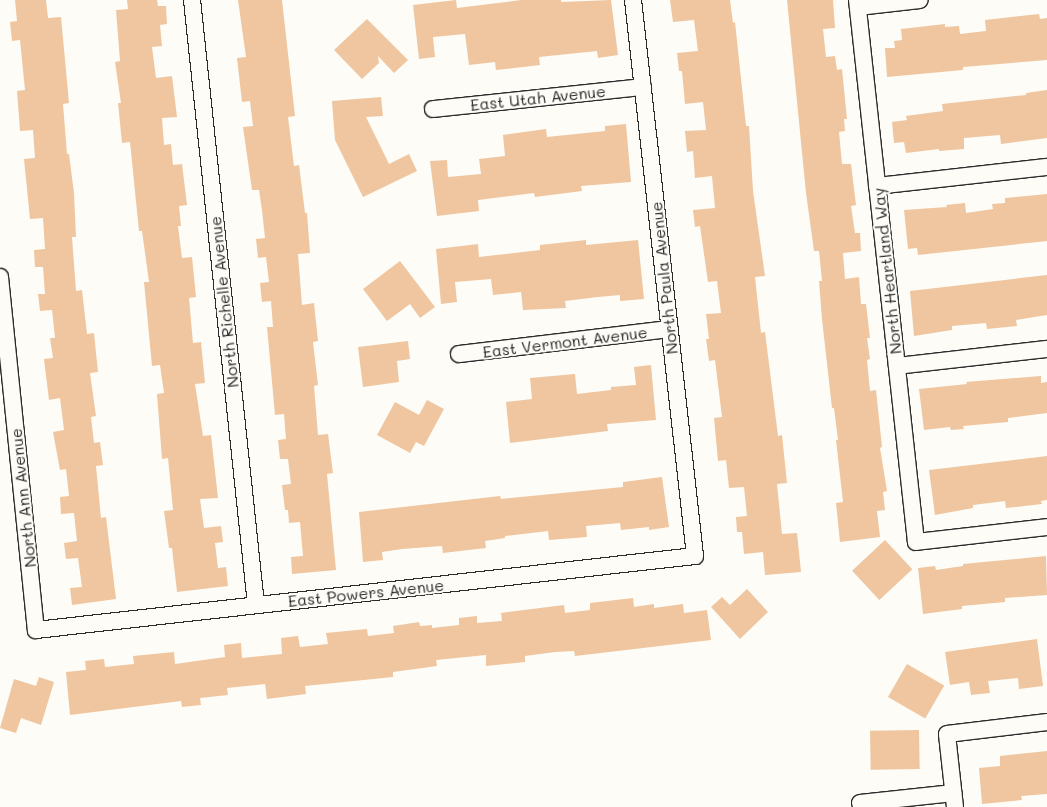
<!DOCTYPE html>
<html>
<head>
<meta charset="utf-8">
<style>
  body { margin:0 }
  #map { position:relative; width:1047px; height:807px; overflow:hidden; background:#fdfcf7; font-family:Mali,sans-serif }
  div>[style] { position:absolute }
  .building>* { inset:0; background:#efc69f; transform-origin:0 0 }
  .roads { filter:drop-shadow(1px 0 #2b2b2b) drop-shadow(-1px 0 #2b2b2b) drop-shadow(0 1px #2b2b2b) drop-shadow(0 -1px #2b2b2b) }
  .minor>* { height:16px; margin:-8px; padding:0 8px; transform-origin:8px; border-radius:8px; background:#fdfcf7 }
  span { translate:-50% -50%; white-space:nowrap; text-align:center; line-height:1.15; -webkit-text-stroke:4px #fdfcf7; paint-order:stroke }
  .street-label { font-size:16px; color:#2b2b2b }
</style>
</head>
<body>
<div id="map">
  <div class="building">
    <div style="clip-path:polygon(15px 0,46px 0,48px 18px,61px 17px,69px 103px,63px 104px,67px 154px,69px 154px,74px 193px,76px 237px,72px 237px,76px 291px,82px 290px,87px 334px,94px 333px,98px 372px,90px 373px,96px 416px,91px 417px,94px 443px,100px 442px,103px 465px,96px 466px,101px 518px,106px 517px,116px 599px,72px 605px,70px 588px,82px 587px,78px 558px,66px 559px,64px 543px,77px 541px,74px 513px,61px 514px,60px 497px,69px 496px,66px 469px,60px 470px,53px 432px,64px 430px,60px 398px,49px 400px,44px 359px,53px 358px,50px 338px,55px 338px,52px 310px,40px 311px,38px 294px,45px 294px,43px 267px,35px 267px,34px 250px,45px 249px,43px 218px,30px 219px,24px 159px,35px 158px,33px 130px,20px 131px,17px 91px,25px 90px,20px 40px,12px 41px,10px 22px,17px 21px)"></div>
    <div style="clip-path:polygon(127px 0,157px 0,158px 6px,166px 6px,167px 24px,160px 25px,162px 46px,152px 47px,156px 78px,172px 76px,177px 117px,162px 118px,164px 145px,171px 144px,173px 165px,182px 164px,187px 205px,179px 206px,181px 226px,178px 226px,182px 258px,192px 257px,196px 297px,189px 298px,193px 343px,201px 342px,205px 383px,195px 384px,203px 436px,211px 435px,218px 498px,200px 499px,204px 528px,221px 526px,223px 542px,215px 543px,218px 568px,226px 567px,228px 586px,177px 592px,172px 548px,169px 548px,164px 511px,173px 510px,168px 458px,162px 459px,157px 394px,164px 393px,160px 365px,152px 366px,144px 282px,149px 282px,142px 231px,139px 231px,130px 142px,122px 143px,118px 103px,121px 103px,115px 62px,120px 61px,116px 10px,128px 9px)"></div>
    <div style="clip-path:polygon(238px 0,282px 0,295px 116px,288px 117px,294px 166px,299px 165px,305px 213px,307px 213px,310px 253px,298px 254px,302px 305px,314px 303px,318px 341px,313px 342px,318px 385px,314px 386px,318px 435px,328px 434px,333px 473px,327px 474px,336px 570px,292px 574px,291px 557px,303px 556px,300px 522px,289px 523px,288px 510px,285px 510px,282px 485px,291px 484px,288px 459px,280px 459px,278px 440px,286px 439px,284px 414px,275px 415px,267px 327px,273px 327px,271px 301px,262px 302px,260px 283px,269px 282px,266px 257px,258px 258px,256px 239px,265px 238px,262px 210px,259px 190px,252px 190px,243px 127px,253px 126px,250px 101px,242px 102px,237px 58px,246px 57px)"></div>
    <div style="clip-path:polygon(456px 0,457px 8px,521px 0,561px 0,561px 2px,611px 0,618px 55px,598px 58px,597px 51px,539px 57px,540px 65px,496px 70px,495px 62px,469px 65px,465px 34px,433px 37px,435px 57px,419px 59px,413px 5px)"></div>
    <div style="clip-path:polygon(670px 0,730px 0,733px 23px,735px 22px,746px 126px,749px 126px,753px 191px,765px 276px,755px 277px,761px 333px,765px 332px,778px 436px,782px 435px,787px 483px,777px 484px,782px 534px,797px 533px,801px 572px,765px 575px,763px 552px,744px 554px,742px 532px,737px 532px,736px 517px,747px 516px,744px 487px,729px 488px,726px 460px,718px 461px,714px 418px,722px 417px,715px 360px,709px 361px,706px 339px,709px 339px,706px 314px,721px 313px,717px 281px,708px 282px,700px 226px,695px 227px,693px 210px,715px 208px,712px 176px,695px 178px,693px 151px,687px 152px,685px 131px,706px 130px,703px 102px,685px 104px,682px 71px,679px 71px,677px 53px,698px 51px,694px 20px,673px 22px)"></div>
    <div style="clip-path:polygon(787px 0,833px 0,835px 28px,823px 29px,826px 57px,835px 56px,837px 70px,842px 69px,847px 119px,844px 119px,845px 131px,839px 132px,842px 164px,851px 164px,856px 205px,851px 206px,855px 233px,860px 233px,861px 251px,843px 253px,845px 279px,859px 277px,861px 304px,866px 304px,870px 338px,867px 338px,870px 359px,867px 360px,870px 391px,876px 390px,882px 447px,880px 448px,887px 491px,883px 492px,885px 510px,877px 511px,880px 537px,840px 542px,836px 503px,843px 502px,836px 440px,838px 440px,834px 408px,832px 408px,822px 319px,819px 281px,822px 281px,819px 251px,814px 251px,806px 193px)"></div>
    <div style="clip-path:polygon(1039px 14px,1040px 19px,1047px 18px,1047px 60px,963px 67px,963px 70px,887px 77px,885px 48px,895px 48px,894px 41px,902px 40px,901px 29px,945px 24px,945px 27px,959px 26px,960px 34px,986px 31px,985px 20px)"></div>
    <div style="clip-path:polygon(367px 19px,408px 60px,394px 73px,378px 56px,379px 63px,362px 79px,334px 50px)"></div>
    <div style="clip-path:polygon(1047px 90px,1047px 138px,1001px 144px,1000px 135px,964px 138px,964px 149px,939px 151px,939px 149px,906px 153px,904px 142px,894px 143px,892px 122px,907px 120px,906px 116px,943px 111px,942px 104px,1026px 95px,1026px 93px)"></div>
    <div style="clip-path:polygon(381px 97px,383px 116px,366px 117px,389px 164px,409px 154px,417px 171px,363px 197px,335px 140px,332px 101px)"></div>
    <div style="clip-path:polygon(626px 124px,631px 182px,581px 186px,582px 191px,535px 197px,534px 193px,478px 200px,479px 211px,437px 216px,430px 161px,447px 160px,448px 177px,481px 174px,479px 159px,505px 156px,503px 135px,546px 129px,547px 137px,605px 131px,605px 126px)"></div>
    <div style="clip-path:polygon(1047px 194px,1047px 241px,918px 255px,917px 248px,908px 249px,904px 210px,947px 207px,946px 205px,965px 203px,966px 213px,993px 209px,992px 204px,1005px 203px,1005px 198px)"></div>
    <div style="clip-path:polygon(586px 240px,586px 245px,638px 240px,644px 299px,620px 301px,620px 295px,598px 297px,565px 301px,566px 308px,523px 310px,521px 292px,493px 295px,491px 279px,455px 282px,457px 302px,441px 304px,436px 249px,478px 244px,479px 257px,540px 250px,540px 245px)"></div>
    <div style="clip-path:polygon(400px 261px,435px 307px,420px 318px,410px 304px,387px 321px,363px 289px)"></div>
    <div style="clip-path:polygon(1047px 275px,1047px 315px,1016px 320px,1017px 326px,987px 329px,986px 323px,952px 326px,952px 330px,914px 336px,910px 291px)"></div>
    <div style="clip-path:polygon(408px 341px,410px 359px,397px 361px,399px 382px,363px 387px,358px 347px)"></div>
    <div style="clip-path:polygon(651px 365px,656px 420px,607px 424px,608px 431px,510px 443px,506px 402px,532px 399px,530px 378px,575px 374px,577px 394px,611px 390px,611px 387px,636px 385px,634px 367px)"></div>
    <div style="clip-path:polygon(1041px 376px,1041px 383px,1047px 382px,1047px 413px,1008px 418px,1008px 422px,963px 426px,964px 429px,951px 430px,950px 427px,924px 430px,919px 389px,967px 384px,966px 382px)"></div>
    <div style="clip-path:polygon(427px 400px,444px 409px,424px 446px,416px 442px,410px 453px,377px 435px,395px 402px,419px 415px)"></div>
    <div style="clip-path:polygon(1047px 456px,1047px 500px,1041px 501px,1042px 504px,1006px 508px,1005px 501px,973px 505px,973px 508px,935px 515px,929px 470px)"></div>
    <div style="clip-path:polygon(662px 477px,669px 527px,649px 530px,649px 527px,621px 530px,620px 523px,586px 526px,587px 537px,549px 540px,548px 531px,505px 536px,505px 538px,485px 541px,486px 548px,443px 553px,442px 546px,402px 549px,382px 552px,383px 560px,363px 562px,359px 512px,500px 496px,501px 499px,623px 487px,623px 482px)"></div>
    <div style="left:885px;top:540px;width:40px;height:45px;rotate:47deg"></div>
    <div style="clip-path:polygon(1046px 556px,1047px 595px,1005px 598px,1005px 602px,962px 606px,962px 609px,923px 614px,918px 568px,935px 566px,936px 570px,963px 566px,963px 564px)"></div>
    <div style="clip-path:polygon(747px 589px,768px 612px,740px 639px,711px 607px,722px 597px,730px 605px)"></div>
    <div style="clip-path:polygon(633px 598px,634px 607px,654px 604px,654px 608px,683px 604px,684px 613px,707px 610px,711px 640px,575px 656px,574px 651px,555px 652px,525px 656px,525px 662px,486px 666px,486px 655px,436px 660px,437px 666px,393px 672px,393px 677px,305px 686px,306px 694px,267px 699px,265px 684px,227px 688px,228px 695px,200px 698px,201px 705px,182px 707px,181px 701px,70px 715px,66px 672px,86px 670px,85px 661px,104px 659px,105px 667px,134px 664px,133px 656px,174px 652px,175px 664px,225px 657px,224px 645px,241px 643px,242px 658px,282px 654px,281px 638px,298px 636px,300px 647px,328px 644px,326px 633px,367px 629px,368px 636px,394px 633px,393px 626px,419px 622px,420px 626px,432px 625px,432px 628px,459px 625px,459px 618px,477px 616px,477px 623px,502px 621px,501px 613px,564px 605px,565px 613px,590px 610px,590px 603px)"></div>
    <div style="clip-path:polygon(1037px 639px,1043px 686px,1019px 689px,1018px 678px,988px 681px,990px 693px,971px 695px,969px 682px,950px 685px,945px 652px)"></div>
    <div style="left:907px;top:664px;width:43px;height:38px;rotate:30deg"></div>
    <div style="clip-path:polygon(39px 677px,54px 682px,41px 725px,21px 718px,16px 733px,0 728px,14px 679px,36px 686px)"></div>
    <div style="left:919px;top:730px;width:39px;height:49px;rotate:89deg"></div>
    <div style="clip-path:polygon(1047px 751px,1047px 794px,1021px 796px,1022px 800px,982px 804px,979px 768px,1000px 766px,1000px 756px)"></div>
  </div>
  <div class="roads">
    <div class="minor">
      <div style="left:192px;top:0;width:608px;rotate:83.96deg"></div>
      <div style="left:857px;top:0;width:545px;rotate:83.79deg"></div>
      <div style="left:916px;top:542px;width:132px;rotate:-6.5deg"></div>
      <div style="left:858px;top:7px;width:62px;rotate:-6.4deg"></div>
      <div style="left:433px;top:109px;width:211px;rotate:-6deg"></div>
      <div style="left:877px;top:186px;width:171px;rotate:-6.4deg"></div>
      <div style="left:0;top:277px;width:355px;rotate:84.2deg"></div>
      <div style="left:36px;top:630px;width:663px;rotate:-6.41deg"></div>
      <div style="left:695px;top:556px;width:559px;rotate:-96.36deg"></div>
      <div style="left:459px;top:354px;width:212px;rotate:-6.8deg"></div>
      <div style="left:897px;top:366px;width:151px;rotate:-6.5deg"></div>
      <div style="left:860px;top:803px;width:94px;rotate:-6.1deg"></div>
      <div style="left:955px;top:807px;width:73px;rotate:-96.3deg"></div>
      <div style="left:947px;top:734px;width:101px;rotate:-6.8deg"></div>
    </div>
  </div>
  <div class="street-label">
    <span style="left:538px;top:98px;rotate:-6deg">East Utah Avenue</span>
    <span style="left:887px;top:271px;rotate:-96deg">North Heartland Way</span>
    <span style="left:664px;top:278px;rotate:-96deg">North Paula Avenue</span>
    <span style="left:224px;top:302px;rotate:-96deg">North Richelle Avenue</span>
    <span style="left:565px;top:342px;rotate:-7deg">East Vermont Avenue</span>
    <span style="left:23px;top:498px;rotate:-96deg">North Ann Avenue</span>
    <span style="left:366px;top:593px;rotate:-6deg">East Powers Avenue</span>
  </div>
</div>
</body>
</html>
